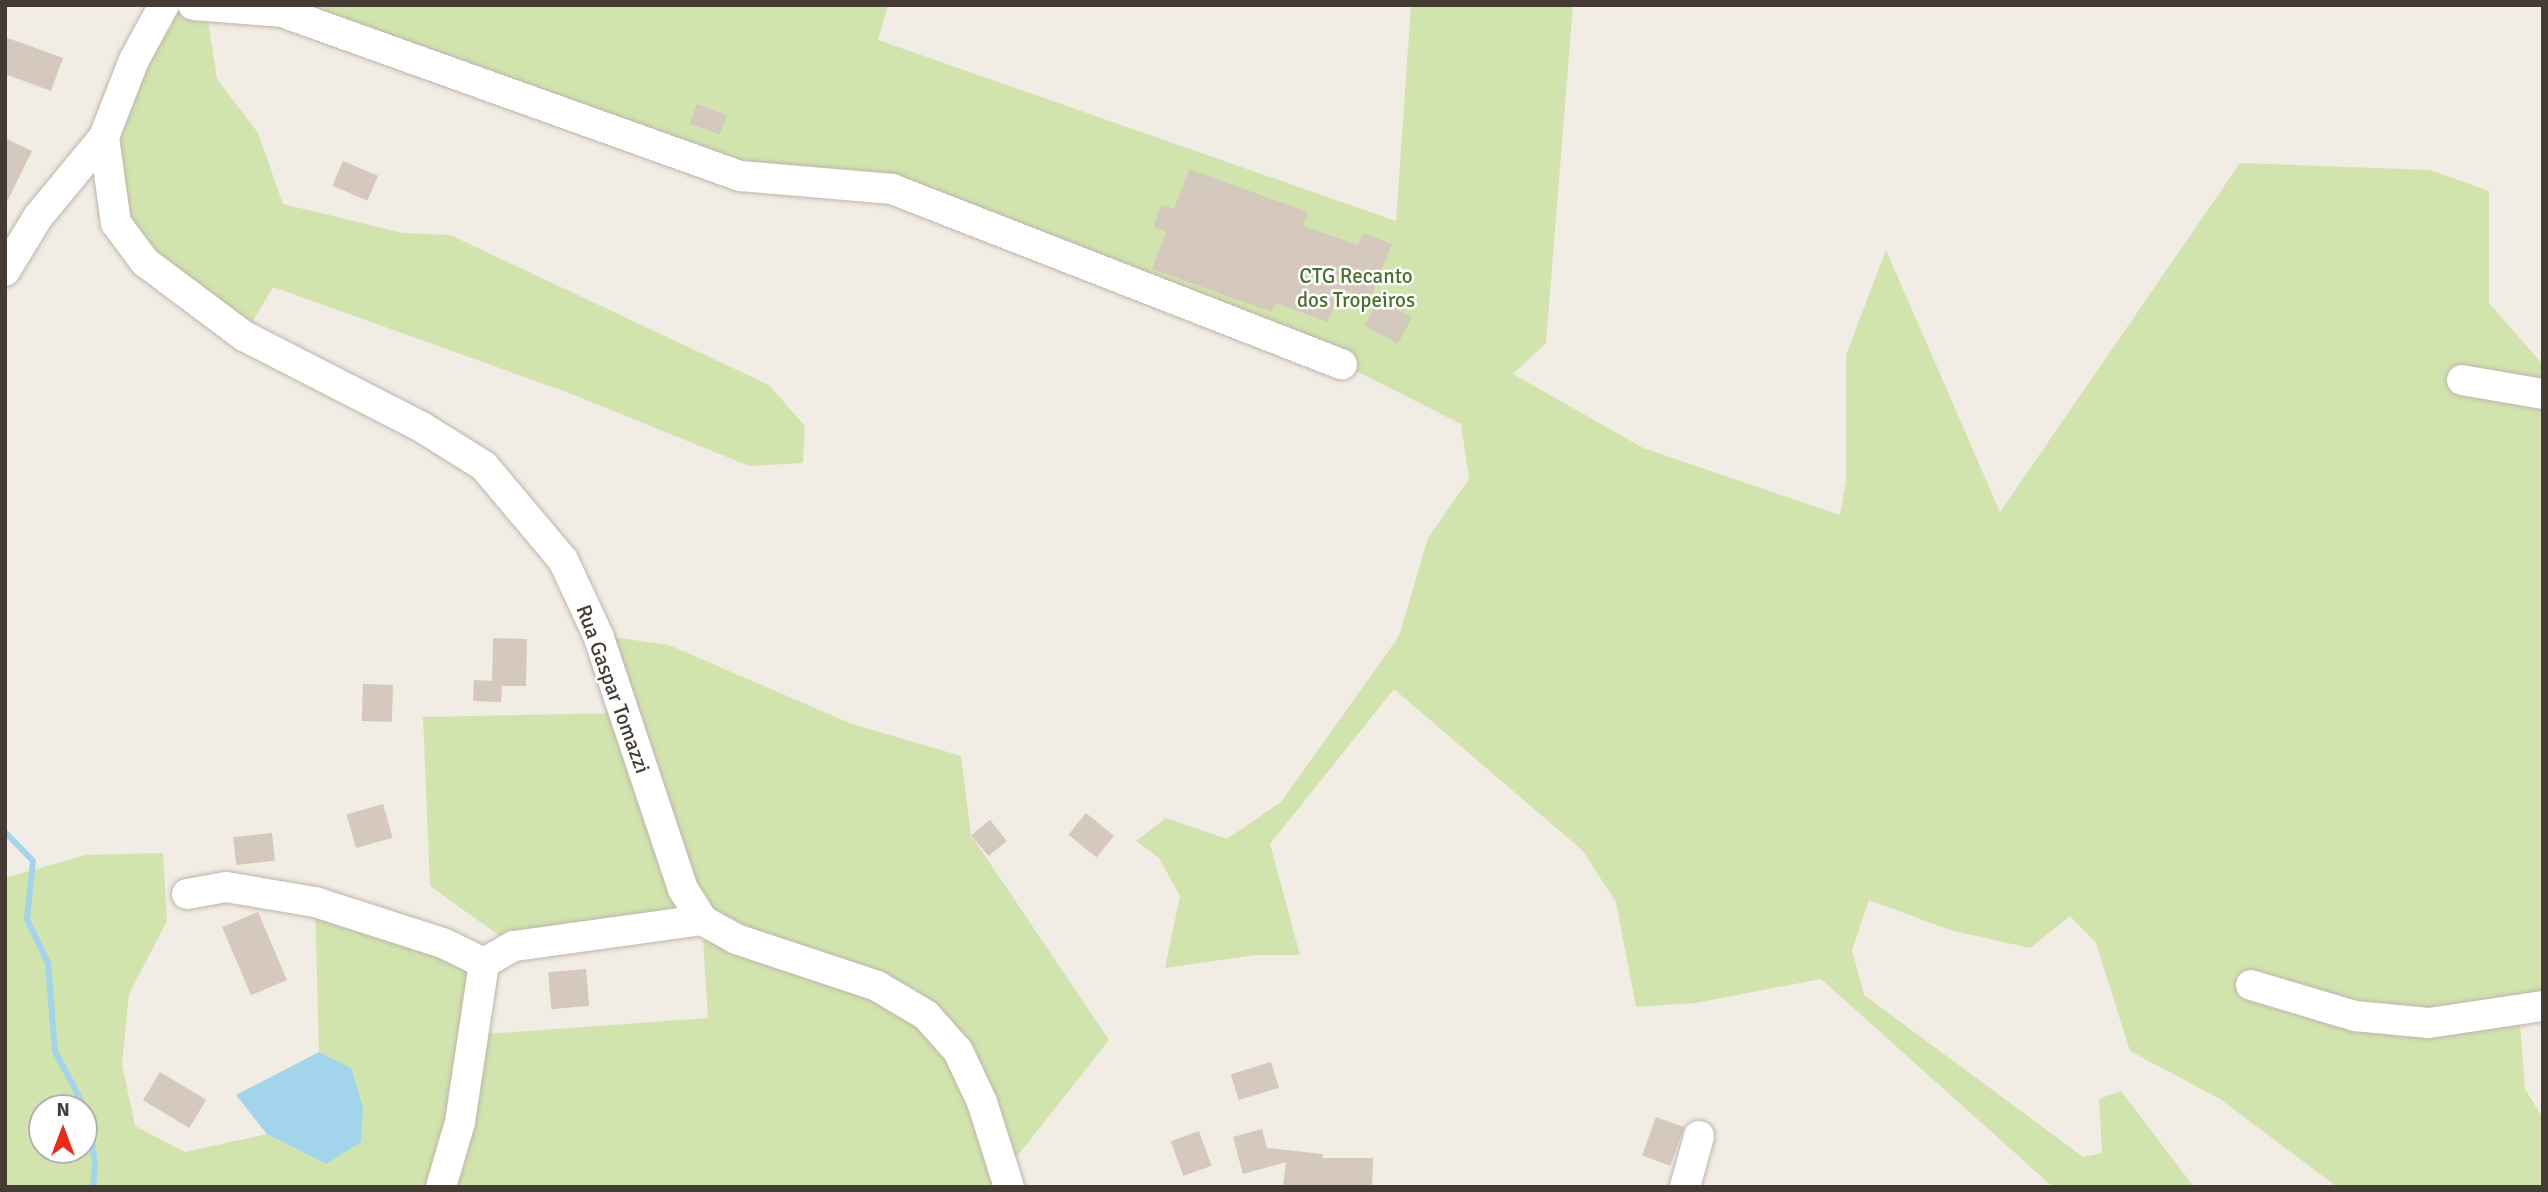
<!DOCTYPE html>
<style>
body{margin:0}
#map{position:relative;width:2548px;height:1192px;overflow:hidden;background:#f1ece4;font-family:Signika,sans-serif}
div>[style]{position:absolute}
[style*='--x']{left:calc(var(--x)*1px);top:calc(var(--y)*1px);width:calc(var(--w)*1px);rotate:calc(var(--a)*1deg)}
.green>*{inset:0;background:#d1e4ae}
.water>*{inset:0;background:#a2d5ec}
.stream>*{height:6px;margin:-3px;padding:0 3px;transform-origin:3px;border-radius:3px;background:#a2d5ec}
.building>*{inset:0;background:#d5c9bd;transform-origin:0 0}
.roads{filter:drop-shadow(0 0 2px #bfb5aa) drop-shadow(0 0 2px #bfb5aa)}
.minor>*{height:30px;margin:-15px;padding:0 15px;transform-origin:15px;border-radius:15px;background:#fff}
span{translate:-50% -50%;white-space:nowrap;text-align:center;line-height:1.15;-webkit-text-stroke:5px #fff;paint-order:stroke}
.park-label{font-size:21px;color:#4c712b}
.street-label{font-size:21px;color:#433b34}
.frame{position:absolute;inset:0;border:7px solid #433b34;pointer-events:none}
.north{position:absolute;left:28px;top:1094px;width:70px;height:70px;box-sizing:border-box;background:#fff;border:2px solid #b4b1ae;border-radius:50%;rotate:0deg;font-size:19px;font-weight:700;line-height:28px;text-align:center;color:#433b34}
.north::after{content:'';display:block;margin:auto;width:24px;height:32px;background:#ef281c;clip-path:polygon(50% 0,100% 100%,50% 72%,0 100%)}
</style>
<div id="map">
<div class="green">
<div style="clip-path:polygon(164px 5px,206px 8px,217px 79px,258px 133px,283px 204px,403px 233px,450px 235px,769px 385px,805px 426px,803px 463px,749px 466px,569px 393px,273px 287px,244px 336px,145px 262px,107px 180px,134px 60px)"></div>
<div style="clip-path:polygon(294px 5px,888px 5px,878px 40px,1396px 221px,1411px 5px,1573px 5px,1546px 343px,1513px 374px,1643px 448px,1840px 515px,1846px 481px,1846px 355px,1886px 250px,2000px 512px,2240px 163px,2430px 170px,2489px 191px,2489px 303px,2543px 365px,2543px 1006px,2519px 1010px,2525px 1089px,2543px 1118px,2543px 1187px,2336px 1186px,2220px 1099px,2130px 1051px,2096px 943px,2070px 916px,2030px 948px,1950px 930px,1869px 900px,1852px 950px,1864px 995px,2083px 1157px,2102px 1153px,2099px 1099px,2121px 1091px,2194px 1187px,2053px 1187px,1821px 979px,1695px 1003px,1636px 1007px,1616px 902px,1582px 850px,1394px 689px,1270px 844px,1300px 955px,1256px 955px,1165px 968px,1180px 896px,1159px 858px,1136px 841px,1166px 818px,1227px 839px,1281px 802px,1399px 636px,1428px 538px,1469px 479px,1461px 424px,1342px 364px,892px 189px,741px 176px)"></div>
<div style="clip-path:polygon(evenodd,598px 635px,669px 645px,852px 724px,961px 756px,971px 835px,1109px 1040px,1004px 1173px,1009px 1187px,5px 1187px,5px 878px,86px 855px,163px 853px,167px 921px,129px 994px,122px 1064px,135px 1126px,185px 1152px,267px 1134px,326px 1164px,351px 1069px,319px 1052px,315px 902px,484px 963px,472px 1035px,708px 1018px,702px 921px,514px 946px,430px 886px,423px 717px,624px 713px,598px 635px,42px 1108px,84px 1108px,84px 1150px,42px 1150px,42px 1108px)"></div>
</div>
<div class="water">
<div style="clip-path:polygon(319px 1052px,351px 1068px,363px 1107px,361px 1142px,326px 1164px,267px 1134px,236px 1095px)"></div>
</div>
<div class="stream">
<div style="--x:5;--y:832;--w:40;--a:46"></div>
<div style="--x:33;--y:861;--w:58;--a:95.9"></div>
<div style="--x:27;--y:919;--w:49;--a:64.5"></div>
<div style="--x:48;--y:963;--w:88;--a:85.5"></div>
<div style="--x:55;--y:1051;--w:71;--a:62.4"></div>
<div style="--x:88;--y:1114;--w:50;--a:82"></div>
<div style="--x:95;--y:1164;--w:23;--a:95"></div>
</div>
<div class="building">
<div style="clip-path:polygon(5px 37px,63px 58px,51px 91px,5px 74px)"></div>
<div style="left:697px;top:104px;width:32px;height:21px;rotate:20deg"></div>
<div style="clip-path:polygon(5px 138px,32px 151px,5px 206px)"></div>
<div style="left:343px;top:161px;width:38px;height:27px;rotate:23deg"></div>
<div style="clip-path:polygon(1189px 169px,1308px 212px,1303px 226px,1358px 245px,1363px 233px,1392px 244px,1370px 300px,1341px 289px,1328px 322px,1275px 303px,1272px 312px,1152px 269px,1166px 232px,1153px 227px,1161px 205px,1174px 209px)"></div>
<div style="left:1379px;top:299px;width:38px;height:30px;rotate:29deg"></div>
<div style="clip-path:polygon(493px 638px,527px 639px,526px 686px,502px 686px,501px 702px,473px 701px,474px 680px,492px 681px)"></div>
<div style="left:363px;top:684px;width:30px;height:37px;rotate:2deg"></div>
<div style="left:383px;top:804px;width:35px;height:38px;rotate:74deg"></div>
<div style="left:1086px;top:813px;width:36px;height:28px;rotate:39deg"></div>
<div style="left:990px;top:820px;width:27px;height:24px;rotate:51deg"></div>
<div style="left:272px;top:833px;width:28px;height:39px;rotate:84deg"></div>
<div style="left:258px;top:912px;width:74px;height:39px;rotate:67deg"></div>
<div style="left:586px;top:969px;width:37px;height:38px;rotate:85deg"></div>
<div style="left:1271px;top:1062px;width:27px;height:42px;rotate:73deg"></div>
<div style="left:160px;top:1072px;width:54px;height:33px;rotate:31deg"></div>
<div style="left:1656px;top:1117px;width:30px;height:41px;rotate:20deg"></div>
<div style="clip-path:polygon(1262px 1129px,1267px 1148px,1323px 1154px,1322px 1158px,1373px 1158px,1372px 1187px,1283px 1186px,1286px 1162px,1243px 1174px,1233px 1137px)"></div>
<div style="left:1199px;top:1131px;width:37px;height:30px;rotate:70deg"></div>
</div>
<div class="roads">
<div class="minor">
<div style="--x:164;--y:5;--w:63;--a:118.6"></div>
<div style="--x:134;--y:60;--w:83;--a:111.3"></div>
<div style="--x:104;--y:137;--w:87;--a:82.1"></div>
<div style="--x:116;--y:223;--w:49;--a:53.4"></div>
<div style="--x:145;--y:262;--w:124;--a:36.8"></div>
<div style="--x:244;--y:336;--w:198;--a:27.1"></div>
<div style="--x:420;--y:426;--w:75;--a:32"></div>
<div style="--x:484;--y:466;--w:123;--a:50"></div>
<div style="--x:563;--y:560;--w:83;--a:65"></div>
<div style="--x:598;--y:635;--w:268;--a:71.5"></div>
<div style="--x:683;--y:889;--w:36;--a:58"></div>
<div style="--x:702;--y:920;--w:39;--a:29"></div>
<div style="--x:736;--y:939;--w:149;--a:18.4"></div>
<div style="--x:877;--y:986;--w:57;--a:30.6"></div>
<div style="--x:926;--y:1015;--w:48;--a:48.4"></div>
<div style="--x:958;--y:1051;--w:56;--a:64.8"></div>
<div style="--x:982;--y:1102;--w:89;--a:72.4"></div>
<div style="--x:193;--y:5;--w:89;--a:4.5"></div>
<div style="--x:282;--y:12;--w:487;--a:19.7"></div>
<div style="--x:741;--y:176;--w:152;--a:4.9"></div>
<div style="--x:892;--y:189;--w:483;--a:21.3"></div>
<div style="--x:5;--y:271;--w:63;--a:-58.6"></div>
<div style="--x:38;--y:217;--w:104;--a:-50.5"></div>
<div style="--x:2462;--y:380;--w:82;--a:9.8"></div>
<div style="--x:187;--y:894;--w:40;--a:-10"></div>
<div style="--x:226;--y:887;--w:90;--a:9.6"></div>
<div style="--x:315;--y:902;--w:134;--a:17.8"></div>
<div style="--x:443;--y:943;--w:46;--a:26"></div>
<div style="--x:2251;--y:985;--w:109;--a:16.6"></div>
<div style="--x:2355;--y:1016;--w:74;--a:5.4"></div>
<div style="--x:2429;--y:1023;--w:115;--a:-8.5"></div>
<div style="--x:441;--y:1187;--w:68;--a:-73.7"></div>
<div style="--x:460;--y:1122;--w:161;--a:-81.4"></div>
<div style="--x:484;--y:963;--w:34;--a:-30"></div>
<div style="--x:514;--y:946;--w:190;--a:-7.9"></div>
<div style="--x:1685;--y:1187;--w:53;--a:-74.6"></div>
</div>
</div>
<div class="park-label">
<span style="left:1356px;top:288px">CTG Recanto<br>dos Tropeiros</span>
</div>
<div class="street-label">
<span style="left:613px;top:689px;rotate:70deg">Rua Gaspar Tomazzi</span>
</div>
<div class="frame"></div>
<div class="north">N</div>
</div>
